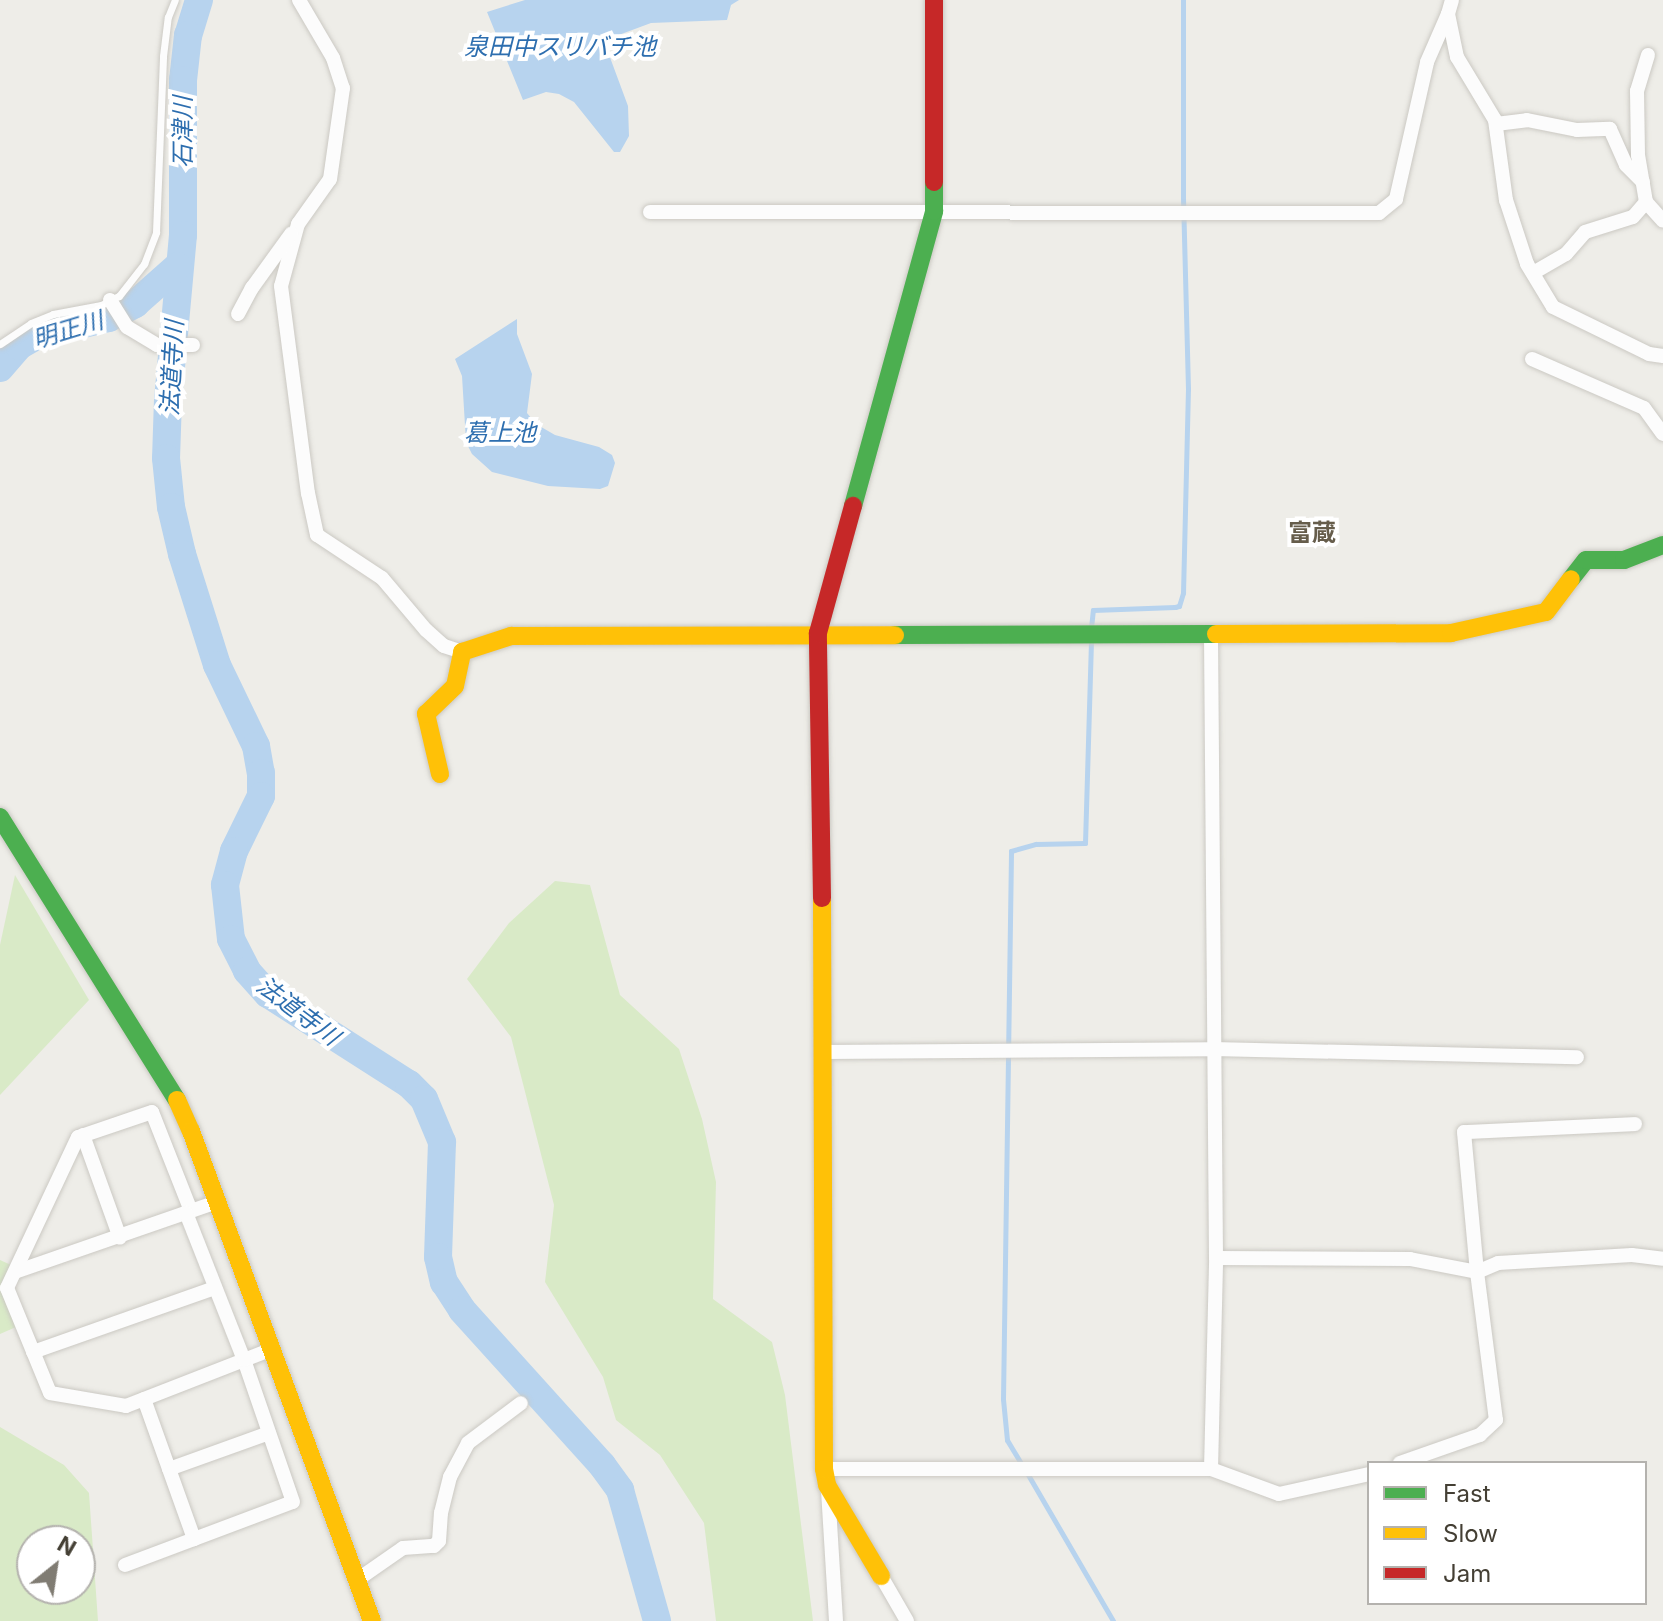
<!DOCTYPE html>
<meta charset="utf-8">
<style>
body{margin:0}
#map{position:relative;width:1663px;height:1621px;overflow:hidden;background:#eeede8;font-family:Inter,"Noto Sans JP",sans-serif}
div>[style]{position:absolute}
[style*='--x']{left:calc(var(--x)*1px);top:calc(var(--y)*1px);width:calc(var(--w)*1px);rotate:calc(var(--a)*1deg)}
.green>*{inset:0;background:#d9eac7}
.water>*{inset:0;background:#b7d3ee}
.stream>*{height:5px;margin:-2.5px;padding:0 2.5px;transform-origin:2.5px;border-radius:2.5px;background:#b7d3ee}
.river>*{height:28px;margin:-14px;padding:0 14px;transform-origin:14px;border-radius:14px;background:#b7d3ee}
.roads{filter:drop-shadow(0 0 2px #cbc9c3) drop-shadow(0 0 2px #cbc9c3)}
.lane>*{height:7px;margin:-3.5px;padding:0 3.5px;transform-origin:3.5px;border-radius:3.5px;background:#fcfcfc}
.street>*{height:14px;margin:-7px;padding:0 7px;transform-origin:7px;border-radius:7px;background:#fcfcfc}
.fast>*{height:18px;margin:-9px;padding:0 9px;transform-origin:9px;border-radius:9px;background:#4caf50}
.slow>*{height:18px;margin:-9px;padding:0 9px;transform-origin:9px;border-radius:9px;background:#ffc107}
.jam>*{height:18px;margin:-9px;padding:0 9px;transform-origin:9px;border-radius:9px;background:#c62828}
span{translate:-50% -50%;white-space:nowrap;text-align:center;line-height:1.15;-webkit-text-stroke:8px #fff;paint-order:stroke}
.water-label{font-size:24px;color:#2d6eaf;font-style:italic}
.neighbourhood-label{font-size:24px;color:#665d4b;font-weight:700}
.legend{position:absolute;left:1367px;top:1461px;width:280px;height:144px;box-sizing:border-box;background:#fff;border:2px solid #b4b2ae;margin:0;padding:10px 14px;list-style:none;font-size:24px;color:#443f34}
.legend li{display:flex;align-items:center;gap:16px;height:40px}
.legend b{width:40px;border:2px solid #b4b2ae}
.north{position:absolute;left:16px;top:1525px;width:80px;height:80px;box-sizing:border-box;background:#fff;border:2px solid #b4b2ae;border-radius:50%;rotate:30deg;font-size:22px;font-weight:700;line-height:32px;text-align:center;color:#443f34}
.north::after{content:'';display:block;margin:auto;width:28px;height:36px;background:#807c73;clip-path:polygon(50% 0,100% 100%,50% 72%,0 100%)}
</style>
<div id="map">
<div class="green">
<div style="clip-path:polygon(15px 875px,89px 1000px,0 1095px,0 945px)"></div>
<div style="clip-path:polygon(555px 881px,590px 885px,620px 995px,679px 1049px,702px 1119px,716px 1182px,713px 1299px,772px 1342px,785px 1395px,813px 1621px,716px 1621px,704px 1523px,660px 1455px,616px 1420px,603px 1377px,545px 1282px,554px 1205px,511px 1037px,467px 979px,509px 923px)"></div>
<div style="clip-path:polygon(0 1260px,11px 1265px,16px 1327px,0 1334px)"></div>
<div style="clip-path:polygon(evenodd,0 1427px,64px 1465px,89px 1493px,98px 1621px,0 1621px,0 1427px,80px 1541px,80px 1589px,32px 1589px,32px 1541px,80px 1541px)"></div>
</div>
<div class="water">
<div style="clip-path:polygon(525px 0,739px 0,731px 5px,727px 20px,651px 23px,616px 36px,608px 52px,628px 106px,629px 136px,620px 152px,614px 152px,574px 102px,559px 94px,546px 92px,523px 100px,487px 12px)"></div>
<div style="clip-path:polygon(517px 319px,517px 334px,532px 374px,527px 413px,536px 424px,555px 435px,599px 447px,612px 455px,615px 463px,608px 486px,600px 489px,548px 486px,492px 472px,472px 454px,466px 442px,462px 376px,455px 359px)"></div>
</div>
<div class="stream">
<div style="--x:1091;--y:628;--w:18;--a:-84"></div>
<div style="--x:1093;--y:610;--w:82;--a:-2.1"></div>
<div style="--x:1175;--y:607;--w:4;--a:-14"></div>
<div style="--x:1179;--y:606;--w:14;--a:-73"></div>
<div style="--x:1183;--y:593;--w:204;--a:-88.6"></div>
<div style="--x:1188;--y:389;--w:192;--a:-91.5"></div>
<div style="--x:1183;--y:197;--w:197;--a:-90"></div>
<div style="--x:1022;--y:1465;--w:29;--a:-121"></div>
<div style="--x:1007;--y:1440;--w:41;--a:-95.6"></div>
<div style="--x:1003;--y:1399;--w:548;--a:-89.16"></div>
<div style="--x:1011;--y:851;--w:26;--a:-16"></div>
<div style="--x:1036;--y:844;--w:49;--a:-1.2"></div>
<div style="--x:1085;--y:843;--w:205;--a:-88.3"></div>
<div style="--x:1027;--y:1473;--w:171;--a:59.8"></div>
</div>
<div class="river">
<div style="--x:199;--y:0;--w:37;--a:107"></div>
<div style="--x:188;--y:35;--w:45;--a:96.3"></div>
<div style="--x:183;--y:80;--w:155;--a:90"></div>
<div style="--x:183;--y:235;--w:165;--a:95.2"></div>
<div style="--x:168;--y:399;--w:59;--a:91.9"></div>
<div style="--x:166;--y:458;--w:49;--a:84.2"></div>
<div style="--x:171;--y:507;--w:48;--a:76.8"></div>
<div style="--x:182;--y:554;--w:116;--a:72.5"></div>
<div style="--x:217;--y:665;--w:90;--a:64.3"></div>
<div style="--x:256;--y:746;--w:27;--a:80"></div>
<div style="--x:261;--y:773;--w:23;--a:90"></div>
<div style="--x:261;--y:796;--w:61;--a:116.1"></div>
<div style="--x:234;--y:851;--w:35;--a:105"></div>
<div style="--x:225;--y:885;--w:54;--a:83.7"></div>
<div style="--x:231;--y:939;--w:36;--a:63"></div>
<div style="--x:247;--y:971;--w:31;--a:48"></div>
<div style="--x:268;--y:994;--w:167;--a:32.6"></div>
<div style="--x:409;--y:1084;--w:21;--a:45"></div>
<div style="--x:424;--y:1099;--w:47;--a:67.3"></div>
<div style="--x:442;--y:1142;--w:115;--a:92"></div>
<div style="--x:438;--y:1257;--w:26;--a:77"></div>
<div style="--x:444;--y:1282;--w:33;--a:57"></div>
<div style="--x:462;--y:1310;--w:209;--a:47.9"></div>
<div style="--x:602;--y:1465;--w:31;--a:54"></div>
<div style="--x:620;--y:1490;--w:136;--a:74.2"></div>
<div style="--x:0;--y:368;--w:29;--a:-49"></div>
<div style="--x:19;--y:346;--w:22;--a:-30"></div>
<div style="--x:38;--y:335;--w:73;--a:-13.5"></div>
<div style="--x:109;--y:318;--w:30;--a:-28"></div>
<div style="--x:135;--y:304;--w:57;--a:-41.5"></div>
</div>
<div class="roads">
<div class="lane">
<div style="--x:0;--y:344;--w:37;--a:-34"></div>
<div style="--x:31;--y:323;--w:24;--a:-22"></div>
<div style="--x:53;--y:314;--w:49;--a:-10.6"></div>
<div style="--x:101;--y:305;--w:20;--a:-27"></div>
<div style="--x:119;--y:296;--w:41;--a:-52"></div>
<div style="--x:144;--y:264;--w:34;--a:-69"></div>
<div style="--x:156;--y:232;--w:176;--a:-87.7"></div>
<div style="--x:163;--y:56;--w:39;--a:-83"></div>
<div style="--x:168;--y:17;--w:18;--a:-68"></div>
</div>
<div class="street">
<div style="--x:299;--y:0;--w:67;--a:59.6"></div>
<div style="--x:333;--y:58;--w:32;--a:72"></div>
<div style="--x:343;--y:88;--w:92;--a:98.1"></div>
<div style="--x:330;--y:179;--w:55;--a:125.4"></div>
<div style="--x:298;--y:224;--w:64;--a:105.3"></div>
<div style="--x:281;--y:286;--w:209;--a:82.6"></div>
<div style="--x:308;--y:493;--w:43;--a:77.9"></div>
<div style="--x:317;--y:535;--w:78;--a:33.5"></div>
<div style="--x:382;--y:578;--w:68;--a:49.8"></div>
<div style="--x:426;--y:630;--w:24;--a:42"></div>
<div style="--x:444;--y:646;--w:19;--a:18"></div>
<div style="--x:1452;--y:0;--w:15;--a:106"></div>
<div style="--x:1448;--y:14;--w:44;--a:78.2"></div>
<div style="--x:1457;--y:57;--w:74;--a:58.9"></div>
<div style="--x:1495;--y:120;--w:81;--a:82.2"></div>
<div style="--x:1506;--y:200;--w:67;--a:71.8"></div>
<div style="--x:1527;--y:264;--w:50;--a:58.8"></div>
<div style="--x:1553;--y:307;--w:107;--a:26.1"></div>
<div style="--x:1649;--y:354;--w:14;--a:8"></div>
<div style="--x:1648;--y:55;--w:38;--a:107"></div>
<div style="--x:1637;--y:91;--w:64;--a:89.1"></div>
<div style="--x:1638;--y:155;--w:48;--a:80.3"></div>
<div style="--x:1646;--y:202;--w:25;--a:48"></div>
<div style="--x:1496;--y:124;--w:31;--a:-7"></div>
<div style="--x:1527;--y:120;--w:51;--a:11.3"></div>
<div style="--x:1577;--y:130;--w:33;--a:-2"></div>
<div style="--x:1610;--y:129;--w:39;--a:66"></div>
<div style="--x:1626;--y:165;--w:24;--a:45"></div>
<div style="--x:650;--y:212;--w:729;--a:0.08"></div>
<div style="--x:1379;--y:213;--w:22;--a:-39"></div>
<div style="--x:1396;--y:199;--w:140;--a:-77.2"></div>
<div style="--x:1427;--y:62;--w:52;--a:-66.4"></div>
<div style="--x:1533;--y:273;--w:38;--a:-30"></div>
<div style="--x:1566;--y:254;--w:29;--a:-49"></div>
<div style="--x:1585;--y:232;--w:50;--a:-17.4"></div>
<div style="--x:1633;--y:217;--w:20;--a:-49"></div>
<div style="--x:110;--y:300;--w:32;--a:58"></div>
<div style="--x:127;--y:327;--w:35;--a:31"></div>
<div style="--x:157;--y:345;--w:36;--a:0"></div>
<div style="--x:238;--y:314;--w:30;--a:-62"></div>
<div style="--x:252;--y:288;--w:67;--a:-54.2"></div>
<div style="--x:1532;--y:359;--w:122;--a:23.6"></div>
<div style="--x:1644;--y:408;--w:32;--a:54"></div>
<div style="--x:825;--y:1052;--w:388;--a:-0.4"></div>
<div style="--x:1213;--y:1049;--w:364;--a:1.3"></div>
<div style="--x:1635;--y:1124;--w:171;--a:177.3"></div>
<div style="--x:1464;--y:1132;--w:141;--a:84.7"></div>
<div style="--x:1477;--y:1272;--w:23;--a:-23"></div>
<div style="--x:1498;--y:1263;--w:134;--a:-3.4"></div>
<div style="--x:1632;--y:1255;--w:31;--a:7"></div>
<div style="--x:83;--y:1135;--w:109;--a:70.2"></div>
<div style="--x:191;--y:1211;--w:106;--a:-111.5"></div>
<div style="--x:152;--y:1112;--w:78;--a:161.3"></div>
<div style="--x:78;--y:1137;--w:167;--a:115.2"></div>
<div style="--x:7;--y:1288;--w:113;--a:67.7"></div>
<div style="--x:50;--y:1393;--w:77;--a:9.7"></div>
<div style="--x:126;--y:1406;--w:157;--a:-21.3"></div>
<div style="--x:1216;--y:1258;--w:194;--a:0.3"></div>
<div style="--x:1410;--y:1259;--w:68;--a:11"></div>
<div style="--x:1477;--y:1272;--w:149;--a:82.7"></div>
<div style="--x:1496;--y:1420;--w:22;--a:137"></div>
<div style="--x:1480;--y:1435;--w:85;--a:160.7"></div>
<div style="--x:15;--y:1272;--w:214;--a:-19.1"></div>
<div style="--x:33;--y:1352;--w:193;--a:-19.4"></div>
<div style="--x:144;--y:1399;--w:149;--a:70.3"></div>
<div style="--x:169;--y:1469;--w:106;--a:-19.8"></div>
<div style="--x:824;--y:1469;--w:387;--a:0"></div>
<div style="--x:1211;--y:1469;--w:72;--a:20.2"></div>
<div style="--x:1279;--y:1494;--w:92;--a:-12.5"></div>
<div style="--x:1211;--y:1469;--w:211;--a:-88.6"></div>
<div style="--x:1216;--y:1258;--w:626;--a:-90.46"></div>
<div style="--x:828;--y:1490;--w:131;--a:86.5"></div>
<div style="--x:125;--y:1565;--w:179;--a:-20.6"></div>
<div style="--x:293;--y:1502;--w:150;--a:-109"></div>
<div style="--x:244;--y:1360;--w:158;--a:-111.5"></div>
<div style="--x:881;--y:1576;--w:52;--a:60"></div>
<div style="--x:357;--y:1580;--w:56;--a:-34.8"></div>
<div style="--x:403;--y:1548;--w:31;--a:-4"></div>
<div style="--x:434;--y:1546;--w:7;--a:-45"></div>
<div style="--x:439;--y:1541;--w:28;--a:-86"></div>
<div style="--x:441;--y:1513;--w:37;--a:-76"></div>
<div style="--x:450;--y:1477;--w:38;--a:-62"></div>
<div style="--x:468;--y:1443;--w:66;--a:-37"></div>
</div>
<div class="fast">
<div style="--x:853;--y:506;--w:306;--a:-74.6"></div>
<div style="--x:934;--y:211;--w:29;--a:-90"></div>
<div style="--x:1571;--y:579;--w:24;--a:-52"></div>
<div style="--x:1586;--y:560;--w:38;--a:0"></div>
<div style="--x:1624;--y:560;--w:42;--a:-21"></div>
<div style="--x:895;--y:635;--w:321;--a:-0.2"></div>
<div style="--x:0;--y:817;--w:334;--a:58"></div>
</div>
<div class="slow">
<div style="--x:1216;--y:634;--w:235;--a:-0.2"></div>
<div style="--x:1451;--y:633;--w:97;--a:-12.5"></div>
<div style="--x:1546;--y:612;--w:41;--a:-52.9"></div>
<div style="--x:440;--y:774;--w:62;--a:-103.1"></div>
<div style="--x:426;--y:714;--w:40;--a:-44"></div>
<div style="--x:455;--y:686;--w:35;--a:-78"></div>
<div style="--x:462;--y:652;--w:52;--a:-18.1"></div>
<div style="--x:511;--y:636;--w:384;--a:-0.1"></div>
<div style="--x:822;--y:898;--w:571;--a:89.8"></div>
<div style="--x:824;--y:1469;--w:16;--a:79"></div>
<div style="--x:827;--y:1485;--w:106;--a:59.3"></div>
<div style="--x:177;--y:1100;--w:34;--a:66"></div>
<div style="--x:191;--y:1131;--w:522;--a:69.73"></div>
</div>
<div class="jam">
<div style="--x:934;--y:0;--w:182;--a:90"></div>
<div style="--x:822;--y:898;--w:265;--a:-90.9"></div>
<div style="--x:818;--y:633;--w:132;--a:-74.6"></div>
</div>
</div>
<div class="water-label">
<span style="left:560px;top:47px">泉田中スリバチ池</span>
<span style="left:183px;top:132px;rotate:-90deg">石津川</span>
<span style="left:68px;top:330px;rotate:-17deg">明正川</span>
<span style="left:172px;top:368px;rotate:-87deg">法道寺川</span>
<span style="left:500px;top:433px">葛上池</span>
<span style="left:298px;top:1011px;rotate:37deg">法道寺川</span>
</div>
<div class="neighbourhood-label">
<span style="left:1312px;top:533px">富蔵</span>
</div>
<ul class="legend">
<li><b style="height:10px;background:#4caf50"></b>Fast</li>
<li><b style="height:10px;background:#ffc107"></b>Slow</li>
<li><b style="height:10px;background:#c62828"></b>Jam</li>
</ul>
<div class="north">N</div>
</div>
